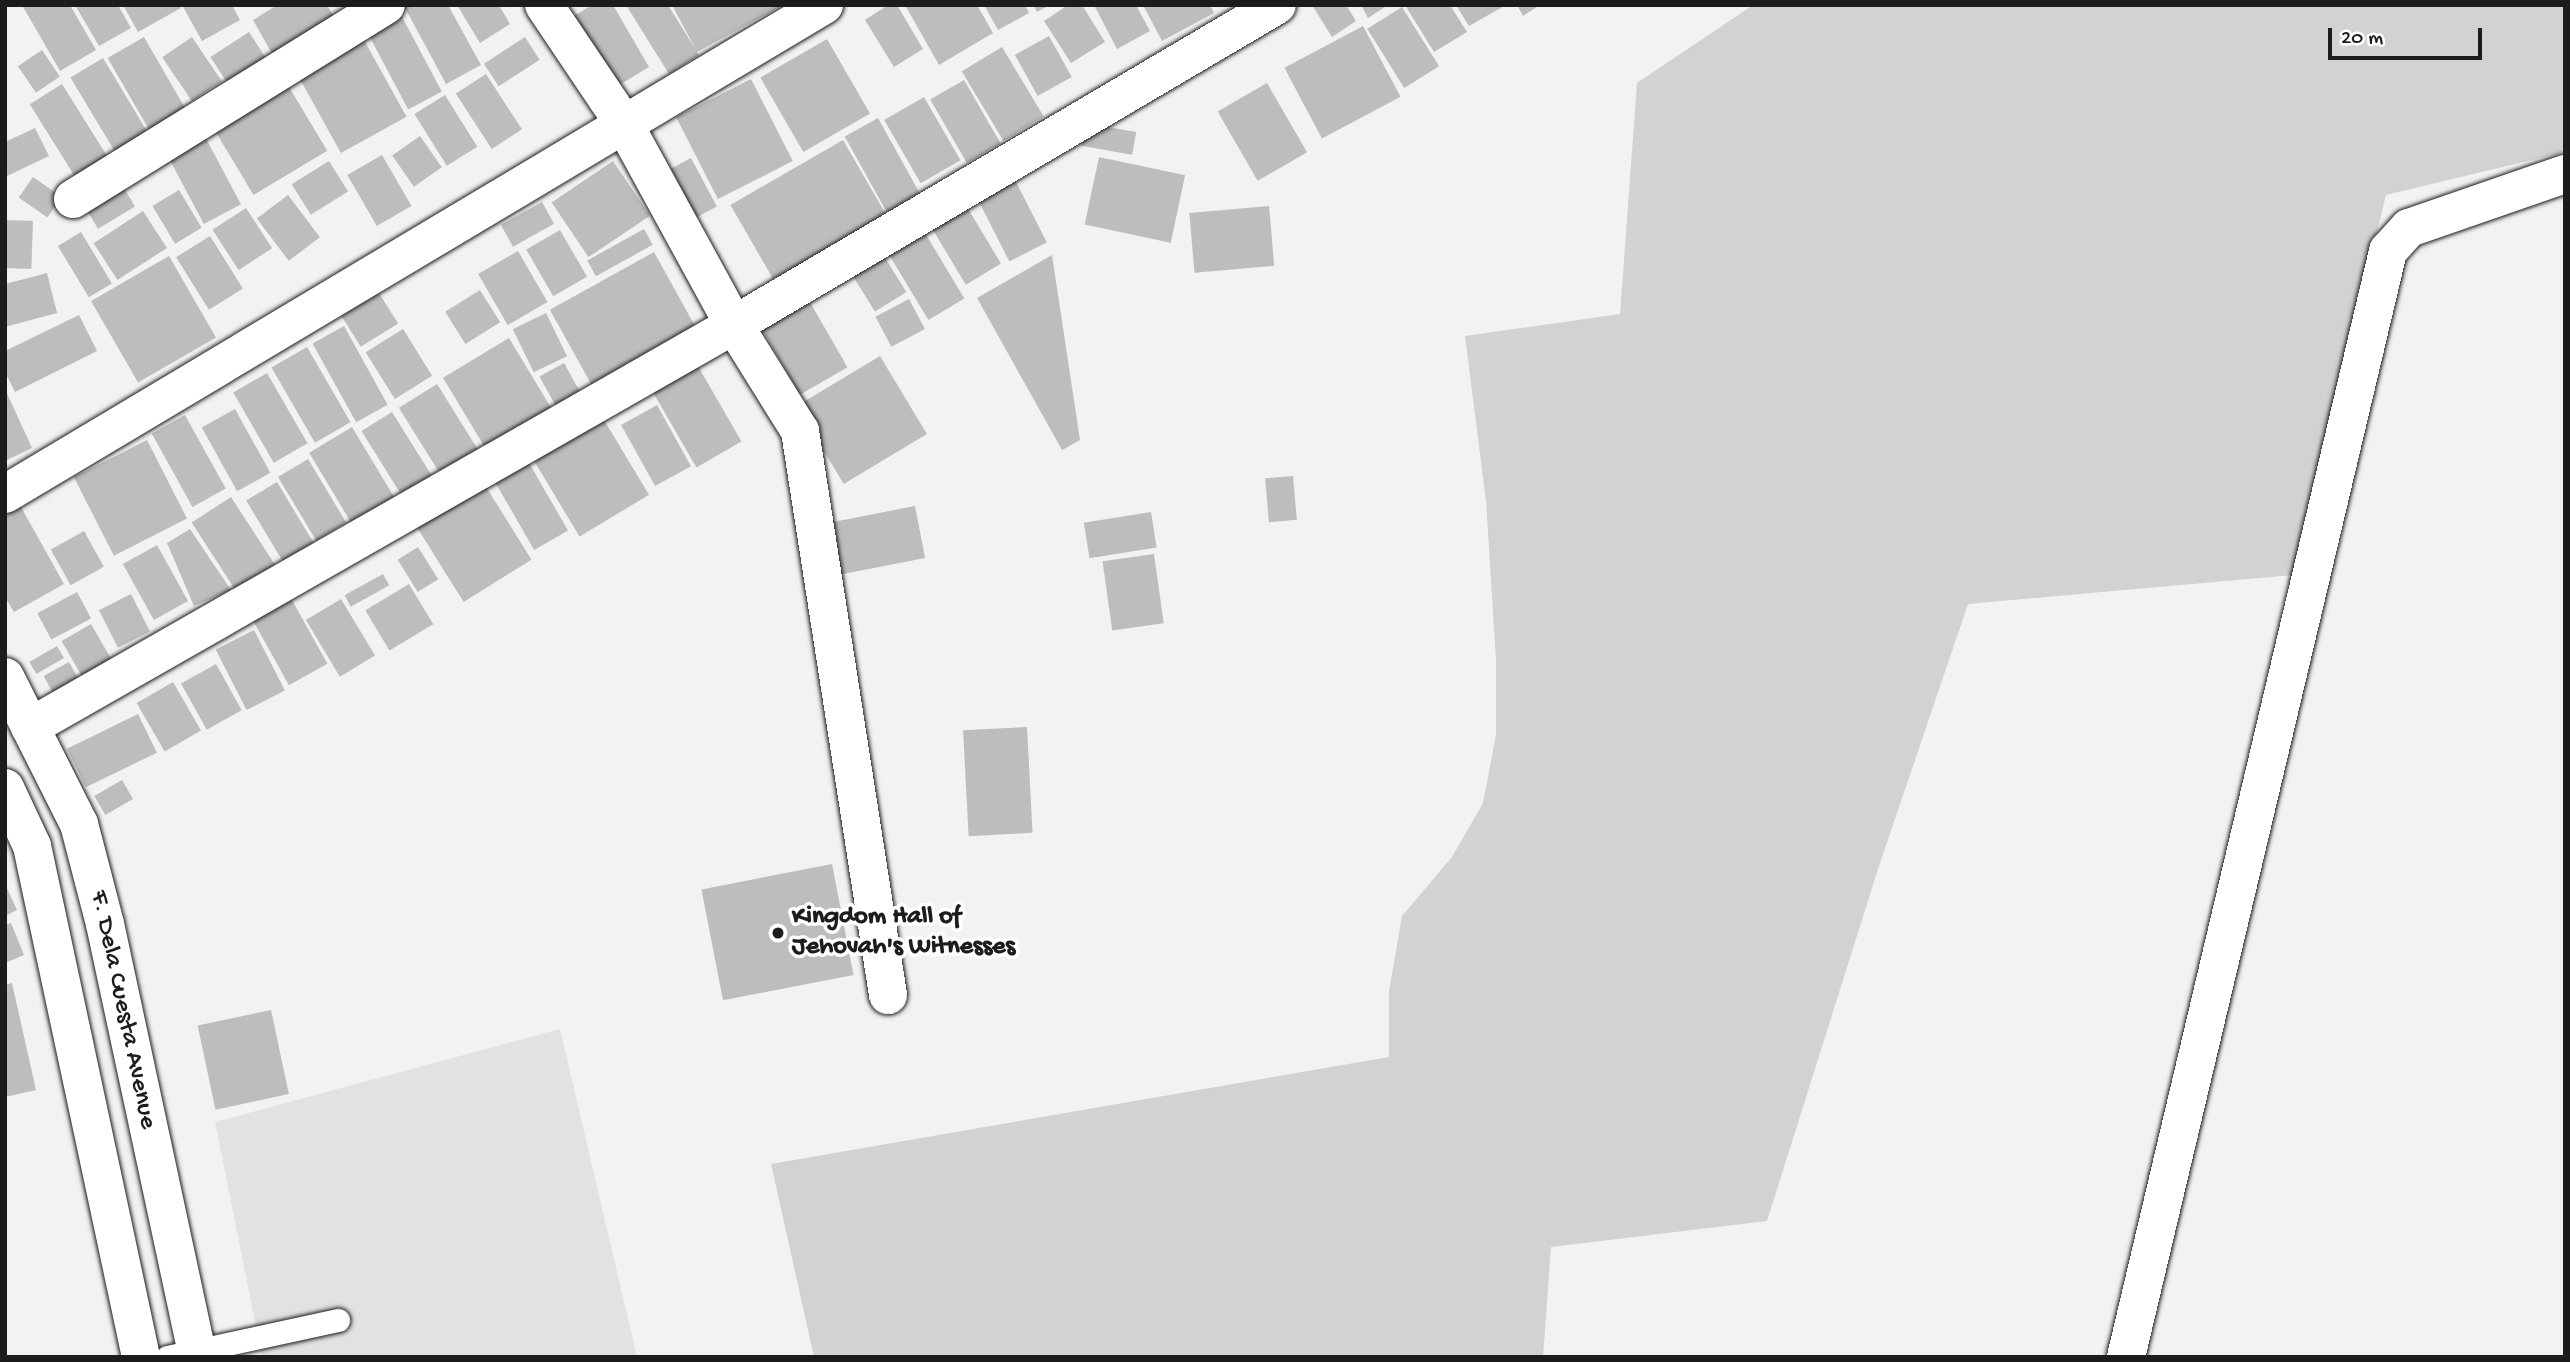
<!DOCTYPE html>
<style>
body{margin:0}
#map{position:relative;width:2570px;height:1362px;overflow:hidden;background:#f2f2f2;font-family:"Gochi Hand",sans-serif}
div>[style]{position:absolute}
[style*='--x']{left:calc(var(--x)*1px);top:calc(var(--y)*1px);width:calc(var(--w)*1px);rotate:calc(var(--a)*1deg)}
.built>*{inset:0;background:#e2e2e2}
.green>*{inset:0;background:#d2d2d2}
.building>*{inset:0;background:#bdbdbd;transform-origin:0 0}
.roads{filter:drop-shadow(0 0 2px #1c1c1c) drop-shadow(0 0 2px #1c1c1c)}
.lane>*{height:23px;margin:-11.5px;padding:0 11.5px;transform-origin:11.5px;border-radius:11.5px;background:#fff}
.street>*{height:38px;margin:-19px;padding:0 19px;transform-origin:19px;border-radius:19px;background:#fff}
.secondary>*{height:38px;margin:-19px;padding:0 19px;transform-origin:19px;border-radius:19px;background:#fff}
.dots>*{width:19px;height:19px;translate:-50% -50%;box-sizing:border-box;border:4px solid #fff;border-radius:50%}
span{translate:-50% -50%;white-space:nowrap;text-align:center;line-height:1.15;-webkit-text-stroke:7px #fff;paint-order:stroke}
.poi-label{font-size:26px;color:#1c1c1c;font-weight:700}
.left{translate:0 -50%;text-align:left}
.street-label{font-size:26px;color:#1c1c1c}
.frame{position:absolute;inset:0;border:7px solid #1c1c1c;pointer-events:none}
.scale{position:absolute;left:2328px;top:28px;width:154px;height:32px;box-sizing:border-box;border:4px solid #1c1c1c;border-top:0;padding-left:9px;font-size:21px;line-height:24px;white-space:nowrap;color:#1c1c1c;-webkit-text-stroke:5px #fff;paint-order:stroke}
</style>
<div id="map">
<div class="built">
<div style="clip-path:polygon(560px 1029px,637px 1357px,262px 1357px,215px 1122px)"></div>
</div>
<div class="green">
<div style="clip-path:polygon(1753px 5px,2565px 5px,2565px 152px,2386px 195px,2293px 575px,1968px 604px,1879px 866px,1767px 1221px,1551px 1247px,1543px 1357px,814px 1357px,771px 1164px,1389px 1057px,1389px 991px,1402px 916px,1452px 857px,1483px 803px,1496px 735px,1496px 660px,1486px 501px,1465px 336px,1620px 314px,1637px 83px)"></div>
</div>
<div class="building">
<div style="clip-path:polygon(22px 5px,70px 5px,96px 50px,60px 71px)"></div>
<div style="clip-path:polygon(75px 5px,118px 5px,131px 28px,99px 46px)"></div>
<div style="clip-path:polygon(123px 5px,179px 5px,181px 8px,138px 32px)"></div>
<div style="clip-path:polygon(182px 5px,232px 5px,240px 20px,202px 41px)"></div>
<div style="clip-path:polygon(277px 5px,327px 5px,341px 29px,279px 66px,253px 20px)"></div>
<div style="clip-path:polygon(448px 5px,481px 65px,446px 84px,404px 6px)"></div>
<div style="clip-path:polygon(457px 5px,499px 5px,510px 24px,480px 43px)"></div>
<div style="clip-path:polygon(592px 5px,613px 5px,649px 67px,606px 93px,564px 22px)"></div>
<div style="clip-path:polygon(626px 5px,668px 5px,696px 50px,672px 5px,783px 5px,697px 52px,699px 55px,669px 74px)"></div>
<div style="clip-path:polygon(888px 5px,897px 5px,923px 49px,894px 67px,865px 20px)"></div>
<div style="clip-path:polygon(905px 5px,977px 5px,993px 33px,939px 65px)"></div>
<div style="clip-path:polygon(984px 5px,1025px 5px,1029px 13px,998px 30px)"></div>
<div style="clip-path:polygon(1034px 5px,1050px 5px,1037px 12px)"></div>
<div style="clip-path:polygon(1068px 5px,1082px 5px,1105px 42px,1071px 63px,1044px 21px)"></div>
<div style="clip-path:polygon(1094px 5px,1136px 5px,1150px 31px,1117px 49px)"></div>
<div style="clip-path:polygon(1143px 5px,1210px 5px,1214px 13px,1162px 41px)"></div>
<div style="clip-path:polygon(1312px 5px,1346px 5px,1356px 21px,1332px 37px)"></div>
<div style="clip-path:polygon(1361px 5px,1388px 5px,1368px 18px)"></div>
<div style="clip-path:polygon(1405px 5px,1450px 5px,1467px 32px,1434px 52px)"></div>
<div style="clip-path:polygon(1456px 5px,1506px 5px,1469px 26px)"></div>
<div style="clip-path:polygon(1517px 5px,1540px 5px,1523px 16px)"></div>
<div style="left:1402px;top:7px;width:70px;height:41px;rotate:58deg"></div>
<div style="left:400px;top:13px;width:89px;height:38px;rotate:62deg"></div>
<div style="left:1363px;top:26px;width:80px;height:89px;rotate:62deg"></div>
<div style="left:359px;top:31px;width:98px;height:75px;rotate:61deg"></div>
<div style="left:249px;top:32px;width:42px;height:46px;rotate:57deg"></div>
<div style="left:1049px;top:36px;width:47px;height:39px;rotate:61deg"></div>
<div style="left:144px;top:37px;width:87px;height:42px;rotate:60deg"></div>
<div style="left:192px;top:37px;width:53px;height:36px;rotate:56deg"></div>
<div style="left:525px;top:37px;width:27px;height:49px;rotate:57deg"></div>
<div style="left:827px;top:39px;width:86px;height:77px;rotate:60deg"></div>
<div style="left:1002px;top:47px;width:81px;height:47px;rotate:59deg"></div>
<div style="left:42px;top:50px;width:32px;height:29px;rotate:56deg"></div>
<div style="left:103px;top:58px;width:95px;height:38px;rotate:59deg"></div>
<div style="left:486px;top:74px;width:66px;height:36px;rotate:57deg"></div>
<div style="left:283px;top:77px;width:86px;height:86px;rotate:59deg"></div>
<div style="left:751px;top:79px;width:92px;height:84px;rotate:63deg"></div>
<div style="left:964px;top:80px;width:73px;height:39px;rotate:60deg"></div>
<div style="left:1267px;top:83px;width:80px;height:57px;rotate:60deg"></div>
<div style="left:62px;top:84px;width:90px;height:38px;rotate:58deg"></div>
<div style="left:445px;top:95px;width:61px;height:36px;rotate:58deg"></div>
<div style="left:924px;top:97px;width:73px;height:46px;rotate:60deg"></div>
<div style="left:878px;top:118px;width:90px;height:38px;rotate:61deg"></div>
<div style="left:1085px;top:123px;width:52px;height:23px;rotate:10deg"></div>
<div style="clip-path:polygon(35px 128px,49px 156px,5px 177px,5px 142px)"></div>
<div style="left:202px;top:131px;width:83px;height:42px;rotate:62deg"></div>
<div style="left:420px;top:136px;width:38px;height:34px;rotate:55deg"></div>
<div style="left:843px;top:140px;width:96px;height:130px;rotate:60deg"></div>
<div style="left:382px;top:155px;width:59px;height:40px;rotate:60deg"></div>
<div style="left:1099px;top:157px;width:88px;height:69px;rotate:12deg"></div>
<div style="left:691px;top:158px;width:55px;height:32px;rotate:62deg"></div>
<div style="left:329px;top:161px;width:36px;height:44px;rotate:58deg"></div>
<div style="left:613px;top:161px;width:66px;height:74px;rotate:56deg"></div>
<div style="left:33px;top:177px;width:35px;height:25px;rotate:35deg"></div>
<div style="left:119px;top:180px;width:31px;height:43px;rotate:59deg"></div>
<div style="left:1015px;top:180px;width:70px;height:42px;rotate:63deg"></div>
<div style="left:179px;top:190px;width:44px;height:31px;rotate:59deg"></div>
<div style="left:288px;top:195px;width:53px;height:39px;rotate:53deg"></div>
<div style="left:542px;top:202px;width:25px;height:47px;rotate:61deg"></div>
<div style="left:1269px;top:206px;width:60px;height:80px;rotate:85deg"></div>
<div style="left:967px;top:207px;width:66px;height:41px;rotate:59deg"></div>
<div style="left:246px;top:208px;width:48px;height:40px;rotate:57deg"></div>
<div style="left:143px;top:211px;width:44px;height:59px;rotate:57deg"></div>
<div style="left:5px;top:220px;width:28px;height:48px;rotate:2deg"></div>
<div style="left:919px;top:223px;width:88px;height:42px;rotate:59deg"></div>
<div style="left:644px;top:229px;width:18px;height:65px;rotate:61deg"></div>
<div style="left:560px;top:230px;width:54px;height:39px;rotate:60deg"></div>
<div style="left:81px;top:232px;width:60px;height:27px;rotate:59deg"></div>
<div style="left:210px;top:236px;width:62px;height:40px;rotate:58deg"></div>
<div style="left:518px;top:251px;width:59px;height:46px;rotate:60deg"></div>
<div style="left:654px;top:252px;width:90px;height:119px;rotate:61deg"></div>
<div style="left:882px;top:253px;width:46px;height:37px;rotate:58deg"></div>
<div style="clip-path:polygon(1052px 255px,1080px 440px,1062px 450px,977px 298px)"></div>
<div style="left:169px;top:256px;width:94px;height:90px;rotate:60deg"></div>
<div style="clip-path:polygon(47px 273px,57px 313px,5px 327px,5px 284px)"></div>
<div style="left:480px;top:290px;width:38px;height:41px;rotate:58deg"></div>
<div style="left:379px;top:293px;width:36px;height:44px;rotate:58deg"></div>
<div style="left:807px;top:297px;width:81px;height:55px;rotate:60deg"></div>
<div style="left:909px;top:299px;width:34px;height:38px;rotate:62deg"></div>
<div style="left:546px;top:313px;width:48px;height:37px;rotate:64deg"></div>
<div style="clip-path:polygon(79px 315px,97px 351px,15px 392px,5px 372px,5px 351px)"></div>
<div style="left:344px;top:326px;width:90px;height:36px;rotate:61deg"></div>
<div style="left:403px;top:329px;width:55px;height:44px;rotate:58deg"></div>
<div style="left:509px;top:338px;width:92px;height:77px;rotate:59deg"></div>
<div style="left:307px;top:347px;width:87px;height:41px;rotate:60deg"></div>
<div style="left:880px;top:356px;width:91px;height:97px;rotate:59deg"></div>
<div style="left:695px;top:361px;width:93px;height:52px;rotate:60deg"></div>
<div style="left:564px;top:363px;width:39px;height:28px;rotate:61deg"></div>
<div style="left:267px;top:373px;width:81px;height:39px;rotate:60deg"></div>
<div style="left:437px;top:384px;width:78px;height:45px;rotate:58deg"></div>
<div style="clip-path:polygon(5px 389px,32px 448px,5px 461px)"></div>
<div style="left:657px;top:405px;width:70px;height:41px;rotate:61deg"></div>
<div style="left:235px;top:409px;width:73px;height:38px;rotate:61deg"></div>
<div style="left:598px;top:410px;width:99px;height:81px;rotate:59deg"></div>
<div style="left:392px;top:412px;width:88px;height:36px;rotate:58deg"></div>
<div style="left:185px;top:415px;width:84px;height:38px;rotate:61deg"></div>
<div style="left:352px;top:427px;width:96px;height:50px;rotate:59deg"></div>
<div style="left:147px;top:440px;width:88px;height:82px;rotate:63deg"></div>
<div style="left:525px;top:456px;width:86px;height:39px;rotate:60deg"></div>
<div style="left:308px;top:459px;width:74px;height:35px;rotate:59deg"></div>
<div style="left:478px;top:474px;width:101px;height:80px;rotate:58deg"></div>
<div style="left:1293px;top:476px;width:44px;height:28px;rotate:85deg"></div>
<div style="left:277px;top:482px;width:82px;height:36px;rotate:59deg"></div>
<div style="left:231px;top:497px;width:91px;height:47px;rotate:57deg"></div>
<div style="left:915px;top:506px;width:53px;height:86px;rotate:79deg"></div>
<div style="clip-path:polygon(21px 507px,64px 584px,14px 612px,5px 597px,5px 516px)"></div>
<div style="left:1151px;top:512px;width:36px;height:68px;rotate:81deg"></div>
<div style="clip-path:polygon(190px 529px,231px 590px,194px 606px,167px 543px)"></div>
<div style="left:84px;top:531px;width:41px;height:38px;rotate:61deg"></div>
<div style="left:157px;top:545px;width:64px;height:39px;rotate:61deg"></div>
<div style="left:418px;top:547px;width:38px;height:24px;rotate:58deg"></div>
<div style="left:1154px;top:554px;width:70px;height:52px;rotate:82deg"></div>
<div style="left:383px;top:574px;width:13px;height:44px;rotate:61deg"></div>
<div style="left:409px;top:584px;width:47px;height:51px;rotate:59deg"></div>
<div style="left:77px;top:592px;width:30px;height:45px;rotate:62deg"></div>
<div style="left:131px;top:594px;width:42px;height:36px;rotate:63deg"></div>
<div style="left:341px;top:599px;width:66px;height:41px;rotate:59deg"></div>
<div style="left:292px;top:600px;width:73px;height:44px;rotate:61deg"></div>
<div style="left:91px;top:624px;width:43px;height:34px;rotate:60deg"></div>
<div style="left:254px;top:630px;width:68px;height:43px;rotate:63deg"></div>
<div style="left:57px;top:646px;width:14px;height:32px;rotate:60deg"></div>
<div style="left:69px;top:662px;width:25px;height:29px;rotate:61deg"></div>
<div style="left:216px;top:664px;width:53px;height:40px;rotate:61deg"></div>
<div style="left:173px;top:682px;width:56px;height:42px;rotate:60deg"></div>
<div style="left:138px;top:714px;width:43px;height:79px;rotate:64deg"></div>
<div style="left:1027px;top:727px;width:106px;height:64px;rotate:87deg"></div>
<div style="left:122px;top:780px;width:22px;height:32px;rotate:60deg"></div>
<div style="left:832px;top:864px;width:113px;height:133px;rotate:79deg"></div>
<div style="clip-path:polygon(5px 884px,17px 910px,5px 916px)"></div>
<div style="clip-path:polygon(11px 923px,24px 955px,5px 963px,5px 925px)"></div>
<div style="clip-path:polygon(12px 983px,36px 1090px,5px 1097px,5px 985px)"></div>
<div style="left:271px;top:1010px;width:86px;height:75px;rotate:78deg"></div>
</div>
<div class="roads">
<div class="lane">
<div style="--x:167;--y:1357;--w:175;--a:-12.2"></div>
</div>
<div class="street">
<div style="--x:544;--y:5;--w:143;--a:56.1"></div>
<div style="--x:624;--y:124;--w:229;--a:61.3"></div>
<div style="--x:734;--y:325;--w:125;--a:58.1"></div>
<div style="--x:800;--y:431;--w:571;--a:81.13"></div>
<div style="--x:73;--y:199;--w:368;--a:-31.8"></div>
<div style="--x:5;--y:494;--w:954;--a:-30.84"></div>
<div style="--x:30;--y:727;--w:811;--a:-29.73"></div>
<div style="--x:734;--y:325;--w:630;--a:-30.51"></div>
<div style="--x:2126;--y:1357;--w:1137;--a:-76.67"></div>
<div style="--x:2388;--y:251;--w:31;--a:-48"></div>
<div style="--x:2409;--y:228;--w:165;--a:-19.1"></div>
</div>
<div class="secondary">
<div style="--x:5;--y:677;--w:165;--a:63.3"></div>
<div style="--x:79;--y:824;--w:103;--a:75.4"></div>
<div style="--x:105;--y:924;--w:443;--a:77.9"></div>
<div style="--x:5;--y:788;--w:64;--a:65"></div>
<div style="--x:32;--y:846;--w:522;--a:77.96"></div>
</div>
</div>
<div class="dots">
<div style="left:778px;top:933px;background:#1c1c1c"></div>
</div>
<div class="poi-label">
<span class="left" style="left:792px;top:933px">Kingdom Hall of<br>Jehovah's Witnesses</span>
</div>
<div class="street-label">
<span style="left:122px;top:1010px;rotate:78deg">F. Dela Cuesta Avenue</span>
</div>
<div class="frame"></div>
<div class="scale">20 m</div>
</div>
